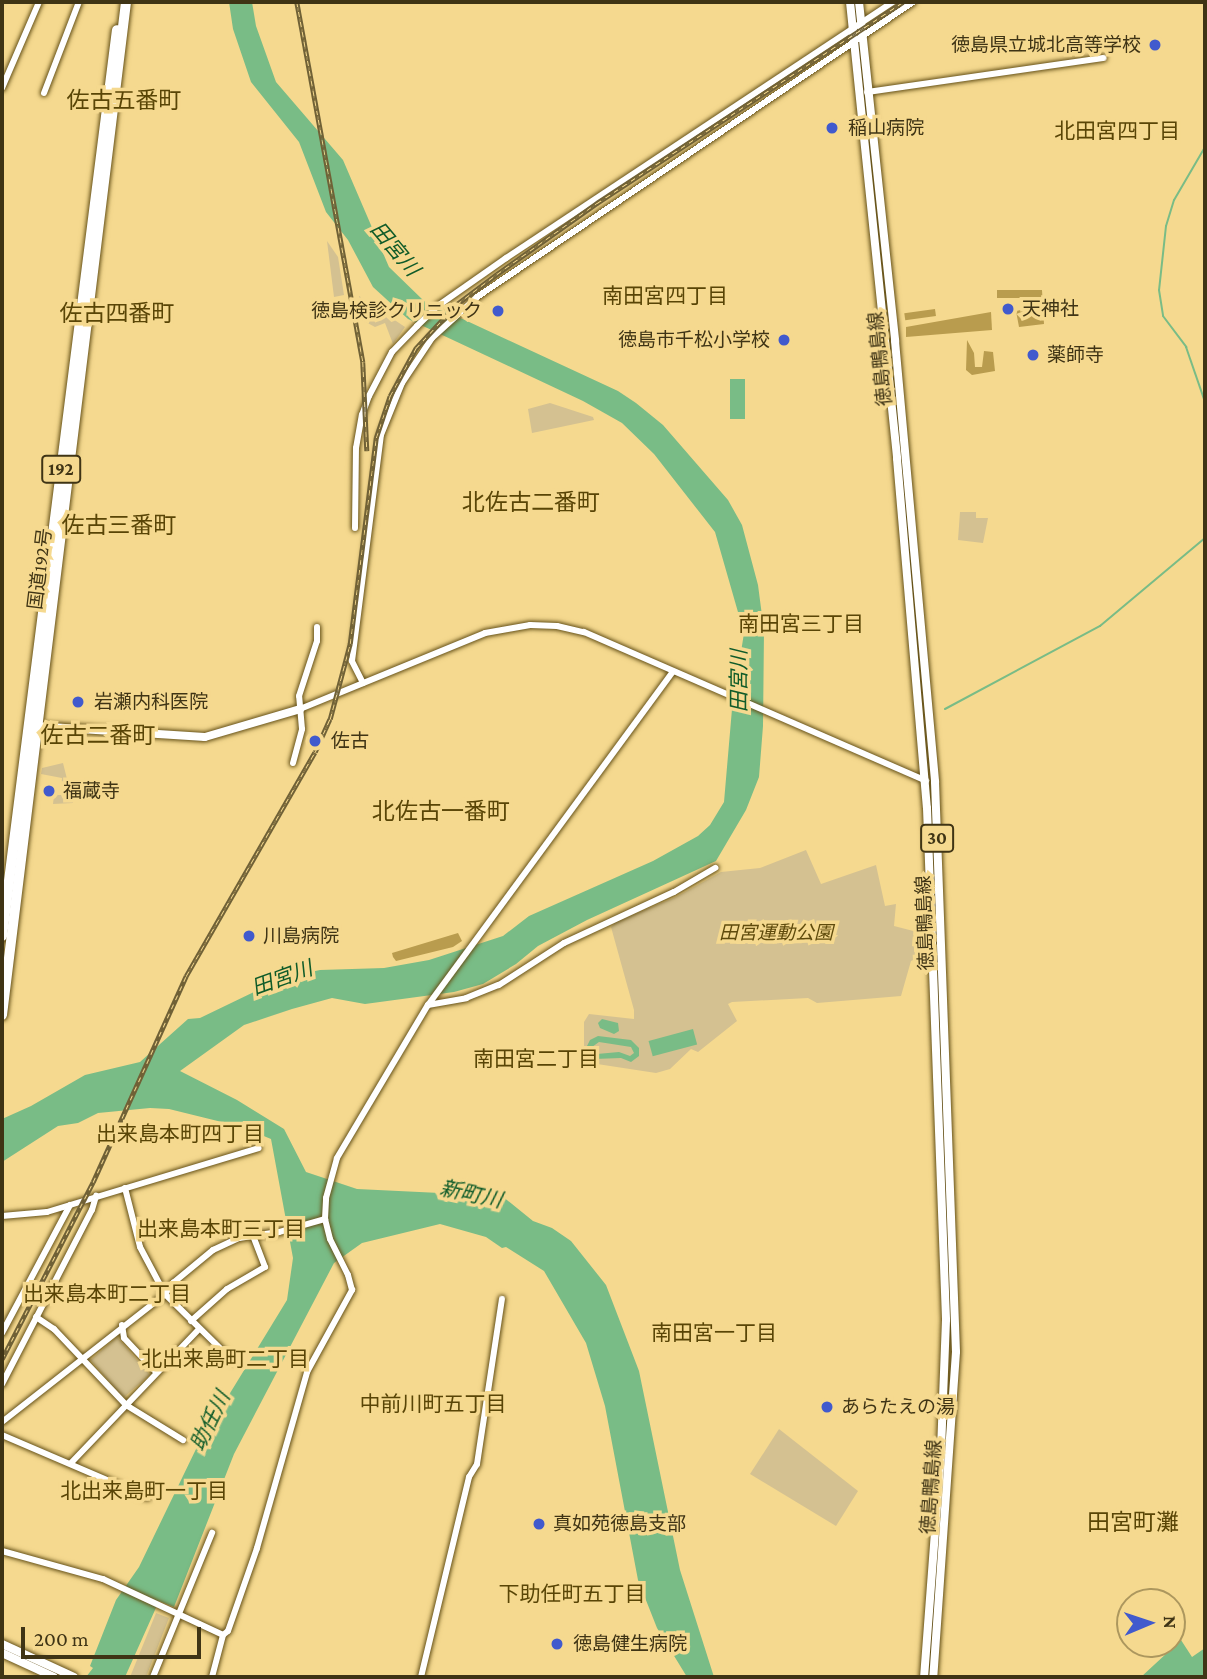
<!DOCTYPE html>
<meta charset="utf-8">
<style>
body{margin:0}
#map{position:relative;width:1207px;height:1679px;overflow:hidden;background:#f5d98f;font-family:"Crimson Pro","Noto Sans JP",serif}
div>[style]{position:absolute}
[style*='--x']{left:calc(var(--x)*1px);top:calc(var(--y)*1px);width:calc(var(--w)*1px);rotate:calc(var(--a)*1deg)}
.green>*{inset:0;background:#d4c191;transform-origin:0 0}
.forest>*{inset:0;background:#b99c4e;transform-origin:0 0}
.water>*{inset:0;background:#79bc86;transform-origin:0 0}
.stream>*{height:2px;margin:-1px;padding:0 1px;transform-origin:1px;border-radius:1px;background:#79bc86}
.roads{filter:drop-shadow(0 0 2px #665219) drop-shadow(0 0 2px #665219)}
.minor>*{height:6px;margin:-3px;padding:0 3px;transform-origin:3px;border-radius:3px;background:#fff}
.major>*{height:8px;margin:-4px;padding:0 4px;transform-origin:4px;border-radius:4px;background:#fff}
.highway>*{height:10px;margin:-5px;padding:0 5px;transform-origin:5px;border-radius:5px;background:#fff}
.rail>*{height:4.5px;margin-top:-2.25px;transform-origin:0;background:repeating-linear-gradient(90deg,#f5d98f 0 5px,#706136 0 10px);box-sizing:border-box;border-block:2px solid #706136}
.dots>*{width:19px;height:19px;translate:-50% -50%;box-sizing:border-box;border:4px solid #f5d98f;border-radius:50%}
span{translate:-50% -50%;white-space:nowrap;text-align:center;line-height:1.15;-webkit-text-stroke:7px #f5d98f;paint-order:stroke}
.shield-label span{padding:2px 5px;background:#f5d98f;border:2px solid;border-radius:5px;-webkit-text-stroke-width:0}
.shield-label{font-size:18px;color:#3f3415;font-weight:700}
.poi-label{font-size:19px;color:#3f3415}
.right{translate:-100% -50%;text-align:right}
.left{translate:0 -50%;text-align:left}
.street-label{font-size:19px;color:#3f3415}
.park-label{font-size:19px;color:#5f4b0c;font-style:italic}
.neighbourhood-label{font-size:21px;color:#594506}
.water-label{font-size:21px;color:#0f5b29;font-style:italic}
.quarter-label{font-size:23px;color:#594506}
.frame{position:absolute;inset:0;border:4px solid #3f3415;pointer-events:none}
.north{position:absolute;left:1116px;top:1588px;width:70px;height:70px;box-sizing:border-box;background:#f5d98f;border:2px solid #ac975e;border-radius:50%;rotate:88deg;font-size:19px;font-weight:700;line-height:28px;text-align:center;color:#3f3415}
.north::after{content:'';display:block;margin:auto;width:24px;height:32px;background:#415acd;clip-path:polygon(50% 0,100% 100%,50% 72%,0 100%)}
.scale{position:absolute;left:21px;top:1627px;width:180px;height:32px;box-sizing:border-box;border:4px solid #3f3415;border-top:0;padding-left:9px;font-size:21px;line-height:24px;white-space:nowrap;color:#3f3415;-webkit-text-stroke:5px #f5d98f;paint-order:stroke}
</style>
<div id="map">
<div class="green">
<div style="clip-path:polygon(327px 241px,338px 257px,344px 295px,334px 297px)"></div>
<div style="clip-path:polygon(359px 296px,405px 327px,393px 344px,385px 323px,375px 327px,362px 320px)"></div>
<div style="clip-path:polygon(550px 403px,593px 417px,594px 420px,532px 433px,528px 409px)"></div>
<div style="clip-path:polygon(960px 512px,976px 512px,976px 518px,988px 518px,983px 543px,958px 540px)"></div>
<div style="clip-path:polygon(63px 763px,70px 791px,74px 792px,73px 803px,53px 804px,54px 795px,61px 795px,62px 778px,41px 774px,42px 768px)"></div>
<div style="clip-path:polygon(806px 850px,821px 884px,876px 865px,885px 906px,896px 904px,894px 926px,925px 934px,926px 954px,911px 961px,901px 996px,817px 1003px,808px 998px,732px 1002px,728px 1004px,737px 1021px,698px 1052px,691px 1049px,670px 1069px,656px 1073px,584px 1062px,584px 1022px,589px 1014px,634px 1019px,634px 1010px,611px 927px,616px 922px,676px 897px,721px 872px,760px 868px)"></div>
<div style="left:117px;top:1337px;width:50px;height:35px;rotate:49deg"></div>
<div style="clip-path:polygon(779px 1429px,858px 1491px,836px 1526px,750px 1474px)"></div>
<div style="clip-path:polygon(156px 1613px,169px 1618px,146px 1677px,130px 1677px)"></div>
</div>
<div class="forest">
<div style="clip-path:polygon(997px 290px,1042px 290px,1044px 324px,1019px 327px,1016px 311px,1021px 310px,1021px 298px,997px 298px)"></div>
<div style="left:935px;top:309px;width:7px;height:31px;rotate:82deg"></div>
<div style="clip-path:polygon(991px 312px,992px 330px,906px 337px,906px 327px)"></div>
<div style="clip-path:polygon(967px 340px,974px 353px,975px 367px,982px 367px,984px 351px,993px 352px,995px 371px,972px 375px,966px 370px)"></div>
<div style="clip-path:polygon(458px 933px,462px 941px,453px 947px,396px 961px,393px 957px,392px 953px)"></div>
</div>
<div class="water">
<div style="clip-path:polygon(229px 2px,252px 2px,256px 26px,276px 82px,343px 160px,389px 267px,424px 301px,618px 391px,636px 403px,663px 425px,728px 500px,742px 525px,758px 585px,764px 631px,763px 726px,759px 777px,746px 810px,716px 861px,587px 920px,538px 946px,516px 964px,483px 984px,454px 992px,365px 1004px,332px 998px,292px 1009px,244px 1025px,180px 1071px,237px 1100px,284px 1129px,306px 1172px,357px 1189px,502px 1196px,533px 1221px,552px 1228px,571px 1241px,606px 1285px,639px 1371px,680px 1570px,714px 1677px,687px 1677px,657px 1628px,638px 1580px,605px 1406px,586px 1343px,544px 1271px,506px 1247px,502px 1248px,486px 1237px,440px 1224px,362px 1243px,334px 1263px,234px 1454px,174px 1607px,159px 1601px,125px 1677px,86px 1677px,93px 1668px,90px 1666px,116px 1600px,139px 1567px,197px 1447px,287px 1300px,293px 1258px,271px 1139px,242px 1127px,169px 1109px,150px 1108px,98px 1113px,78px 1123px,58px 1126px,2px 1162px,2px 1119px,31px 1106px,85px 1075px,140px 1062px,188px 1019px,200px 1018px,283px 978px,320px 970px,384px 968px,429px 960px,503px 936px,529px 916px,653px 861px,698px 836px,710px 825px,724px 802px,732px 709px,744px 633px,715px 532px,654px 454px,622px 423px,583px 401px,408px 319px,373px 287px,348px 240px,326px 212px,299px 142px,251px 82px,233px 29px)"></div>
<div style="left:730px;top:379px;width:15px;height:40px"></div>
<div style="clip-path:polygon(602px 1019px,618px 1023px,619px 1031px,614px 1034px,600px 1028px,598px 1023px)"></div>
<div style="left:693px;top:1029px;width:16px;height:46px;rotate:75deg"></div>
<div style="clip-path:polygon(evenodd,598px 1036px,631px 1040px,639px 1048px,639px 1056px,631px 1062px,621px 1058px,594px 1059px,588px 1054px,587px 1046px,590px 1040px,598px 1036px,599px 1042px,631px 1047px,634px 1053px,630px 1056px,619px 1052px,597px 1054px,592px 1047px,599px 1042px)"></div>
<div style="clip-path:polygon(1181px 1640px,1192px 1657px,1205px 1648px,1205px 1675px,1141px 1677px)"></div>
</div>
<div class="stream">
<div style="--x:1205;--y:147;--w:61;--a:120.3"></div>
<div style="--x:1174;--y:200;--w:27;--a:107"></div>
<div style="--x:1166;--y:226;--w:64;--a:96.2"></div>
<div style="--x:1159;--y:290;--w:26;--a:81"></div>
<div style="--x:1163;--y:316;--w:39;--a:53"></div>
<div style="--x:1186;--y:347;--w:58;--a:70.9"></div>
<div style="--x:945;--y:709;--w:176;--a:-28.2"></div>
<div style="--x:1100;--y:626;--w:137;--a:-40"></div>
</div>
<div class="roads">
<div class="minor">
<div style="--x:2;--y:88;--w:94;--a:-66.7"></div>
<div style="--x:867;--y:92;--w:239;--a:-8.2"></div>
<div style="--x:44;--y:93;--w:97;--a:-69"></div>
<div style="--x:355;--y:528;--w:80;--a:-89.3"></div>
<div style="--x:356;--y:448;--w:34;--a:-80"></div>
<div style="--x:362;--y:415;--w:20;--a:-70"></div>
<div style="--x:369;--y:396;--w:50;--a:-62.4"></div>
<div style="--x:392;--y:352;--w:36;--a:-46"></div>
<div style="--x:417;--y:326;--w:30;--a:-44"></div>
<div style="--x:439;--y:305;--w:82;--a:-35"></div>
<div style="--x:506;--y:258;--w:464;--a:-33.5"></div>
<div style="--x:363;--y:683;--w:25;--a:-117"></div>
<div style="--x:352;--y:661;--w:228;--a:-82.7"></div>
<div style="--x:381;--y:435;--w:56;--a:-68"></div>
<div style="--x:402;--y:383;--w:54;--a:-56.3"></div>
<div style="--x:432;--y:338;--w:61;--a:-42.3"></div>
<div style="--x:477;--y:297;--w:526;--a:-34.08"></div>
<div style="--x:300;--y:709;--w:200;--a:-22.3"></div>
<div style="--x:485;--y:633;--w:46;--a:-10.1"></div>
<div style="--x:530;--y:625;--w:27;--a:2"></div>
<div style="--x:557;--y:626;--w:28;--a:13"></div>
<div style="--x:584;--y:632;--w:373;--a:23.5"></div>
<div style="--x:293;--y:763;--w:35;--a:-75"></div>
<div style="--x:302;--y:729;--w:33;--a:-95"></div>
<div style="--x:299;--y:696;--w:58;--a:-71.9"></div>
<div style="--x:317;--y:641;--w:14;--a:-90"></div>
<div style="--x:428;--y:1005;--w:39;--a:-10"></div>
<div style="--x:466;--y:998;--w:35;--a:-22"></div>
<div style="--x:499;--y:985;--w:77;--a:-32.9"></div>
<div style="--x:564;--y:943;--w:121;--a:-24.9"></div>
<div style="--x:674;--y:892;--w:48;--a:-30.3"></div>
<div style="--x:125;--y:1188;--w:61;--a:75.7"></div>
<div style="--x:140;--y:1247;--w:53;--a:62"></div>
<div style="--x:165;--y:1294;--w:95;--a:44.6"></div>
<div style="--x:2;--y:1216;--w:45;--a:-5.1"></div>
<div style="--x:47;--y:1212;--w:221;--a:-16.8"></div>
<div style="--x:36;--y:1317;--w:22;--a:34"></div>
<div style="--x:54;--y:1329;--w:105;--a:46.5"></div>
<div style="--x:126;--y:1405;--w:67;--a:31.6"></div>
<div style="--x:191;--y:1321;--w:48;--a:-41.6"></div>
<div style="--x:227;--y:1289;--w:44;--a:-30.1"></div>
<div style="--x:265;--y:1267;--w:33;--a:-111"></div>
<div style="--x:122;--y:1325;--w:13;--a:81"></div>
<div style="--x:124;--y:1338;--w:47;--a:46.7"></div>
<div style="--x:2;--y:1333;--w:145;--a:-62"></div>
<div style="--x:2;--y:1384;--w:196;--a:-62.7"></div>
<div style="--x:92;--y:1210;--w:15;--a:-74"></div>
<div style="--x:2;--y:1422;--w:207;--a:-38.1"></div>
<div style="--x:165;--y:1294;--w:14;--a:-54"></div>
<div style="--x:173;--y:1283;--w:52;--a:-39.5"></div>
<div style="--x:213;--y:1250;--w:29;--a:-25"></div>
<div style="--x:239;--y:1238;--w:40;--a:-8.5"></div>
<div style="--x:279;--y:1232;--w:48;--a:-15.8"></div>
<div style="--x:2;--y:1435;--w:158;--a:23.2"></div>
<div style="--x:71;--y:1463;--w:185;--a:-46.3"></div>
<div style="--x:2;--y:1551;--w:105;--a:15.5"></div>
<div style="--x:103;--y:1579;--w:132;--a:25"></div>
<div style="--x:153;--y:1677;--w:156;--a:-67.7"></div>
<div style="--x:212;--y:1677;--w:43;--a:-75.3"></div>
<div style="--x:223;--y:1635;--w:6;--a:-39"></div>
<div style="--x:228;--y:1631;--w:88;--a:-70.7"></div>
<div style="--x:257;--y:1548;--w:183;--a:-74.1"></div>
<div style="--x:307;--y:1372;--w:94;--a:-61.2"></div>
<div style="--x:352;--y:1290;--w:16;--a:-105"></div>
<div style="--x:348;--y:1275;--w:40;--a:-116.6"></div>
<div style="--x:330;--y:1239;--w:21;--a:-104"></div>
<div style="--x:325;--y:1219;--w:21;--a:-87"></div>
<div style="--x:326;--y:1198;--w:41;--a:-74.6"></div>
<div style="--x:337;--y:1158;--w:178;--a:-59.3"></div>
<div style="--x:428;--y:1005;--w:413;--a:-53.7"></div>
<div style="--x:421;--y:1677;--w:206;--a:-76.5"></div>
<div style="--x:469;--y:1477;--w:15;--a:-58"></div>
<div style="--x:477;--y:1464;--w:167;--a:-81.4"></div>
</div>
<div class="major">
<div style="--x:850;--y:2;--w:459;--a:84.1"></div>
<div style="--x:897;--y:459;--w:350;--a:85.1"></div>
<div style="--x:927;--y:808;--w:512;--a:87.87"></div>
<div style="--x:946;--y:1320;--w:132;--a:92.2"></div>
<div style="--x:941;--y:1452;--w:226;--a:94.3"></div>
<div style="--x:859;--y:2;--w:341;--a:83.9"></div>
<div style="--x:895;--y:341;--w:443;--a:84.8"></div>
<div style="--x:935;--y:782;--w:570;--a:87.89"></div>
<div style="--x:956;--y:1352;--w:326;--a:94"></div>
<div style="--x:34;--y:726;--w:171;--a:3.7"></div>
<div style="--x:205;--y:737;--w:99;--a:-16.4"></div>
<div style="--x:2;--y:1644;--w:79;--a:24.6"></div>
<div style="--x:2;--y:1653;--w:57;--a:24.8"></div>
</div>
<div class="highway">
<div style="--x:2;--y:936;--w:913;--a:-82.77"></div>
<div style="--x:2;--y:1015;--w:1021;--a:-83.02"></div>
</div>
</div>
<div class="rail">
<div style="--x:297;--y:2;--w:366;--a:79.6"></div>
<div style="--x:363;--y:362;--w:89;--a:87.4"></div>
<div style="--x:2;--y:1359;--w:199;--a:-62.8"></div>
<div style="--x:93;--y:1182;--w:226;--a:-65.7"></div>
<div style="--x:186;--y:976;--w:258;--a:-60.1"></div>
<div style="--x:315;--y:752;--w:36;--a:-66"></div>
<div style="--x:330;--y:719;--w:78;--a:-75.1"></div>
<div style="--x:350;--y:644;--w:208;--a:-82.8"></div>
<div style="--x:376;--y:438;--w:44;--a:-71.6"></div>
<div style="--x:390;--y:396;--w:55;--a:-61.6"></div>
<div style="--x:416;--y:348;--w:60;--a:-47"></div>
<div style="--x:457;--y:304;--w:50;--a:-36.9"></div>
<div style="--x:497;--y:274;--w:123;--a:-35.4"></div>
<div style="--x:597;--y:203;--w:366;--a:-33.3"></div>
</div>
<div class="dots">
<div style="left:1155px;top:45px;background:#415acd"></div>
<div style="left:832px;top:128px;background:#415acd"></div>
<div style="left:1008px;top:309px;background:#415acd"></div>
<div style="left:498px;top:311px;background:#415acd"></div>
<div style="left:784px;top:340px;background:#415acd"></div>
<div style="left:1033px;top:355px;background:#415acd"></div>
<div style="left:78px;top:702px;background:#415acd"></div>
<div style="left:315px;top:741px;background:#415acd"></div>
<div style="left:49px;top:791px;background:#415acd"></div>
<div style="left:249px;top:936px;background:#415acd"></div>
<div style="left:827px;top:1407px;background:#415acd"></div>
<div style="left:539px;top:1524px;background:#415acd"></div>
<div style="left:557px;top:1644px;background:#415acd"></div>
</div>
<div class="shield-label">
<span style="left:61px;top:469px">192</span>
<span style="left:937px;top:838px">30</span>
</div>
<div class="poi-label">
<span class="right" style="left:1141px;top:45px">徳島県立城北高等学校</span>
<span class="left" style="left:848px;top:128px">稲山病院</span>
<span class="left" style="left:1022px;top:309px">天神社</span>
<span class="right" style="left:482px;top:311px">徳島検診クリニック</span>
<span class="right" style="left:770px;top:340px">徳島市千松小学校</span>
<span class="left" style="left:1047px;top:355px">薬師寺</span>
<span class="left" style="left:94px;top:702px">岩瀬内科医院</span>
<span class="left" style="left:331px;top:741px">佐古</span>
<span class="left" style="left:63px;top:791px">福蔵寺</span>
<span class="left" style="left:263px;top:936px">川島病院</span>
<span class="left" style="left:841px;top:1407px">あらたえの湯</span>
<span class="left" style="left:553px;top:1524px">真如苑徳島支部</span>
<span class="left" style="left:573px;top:1644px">徳島健生病院</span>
</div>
<div class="street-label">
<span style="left:880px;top:359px;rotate:-96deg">徳島鴨島線</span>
<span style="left:40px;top:569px;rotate:-83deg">国道192号</span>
<span style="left:925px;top:923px;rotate:-92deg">徳島鴨島線</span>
<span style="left:931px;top:1487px;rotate:-86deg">徳島鴨島線</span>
</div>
<div class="park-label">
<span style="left:776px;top:933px">田宮運動公園</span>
</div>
<div class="neighbourhood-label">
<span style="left:1117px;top:131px">北田宮四丁目</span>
<span style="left:665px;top:296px">南田宮四丁目</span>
<span style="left:801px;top:624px">南田宮三丁目</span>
<span style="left:536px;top:1059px">南田宮二丁目</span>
<span style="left:180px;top:1134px">出来島本町四丁目</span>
<span style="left:221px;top:1229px">出来島本町三丁目</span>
<span style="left:107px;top:1294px">出来島本町二丁目</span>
<span style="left:714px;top:1333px">南田宮一丁目</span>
<span style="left:225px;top:1359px">北出来島町二丁目</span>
<span style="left:433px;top:1404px">中前川町五丁目</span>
<span style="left:144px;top:1491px">北出来島町一丁目</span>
<span style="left:572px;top:1594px">下助任町五丁目</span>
</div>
<div class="water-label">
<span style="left:395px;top:249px;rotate:50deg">田宮川</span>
<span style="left:739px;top:681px;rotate:-90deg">田宮川</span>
<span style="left:282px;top:978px;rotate:-20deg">田宮川</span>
<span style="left:471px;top:1194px;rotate:12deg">新町川</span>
<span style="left:210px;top:1421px;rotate:-64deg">助任川</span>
</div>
<div class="quarter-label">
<span style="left:124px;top:100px">佐古五番町</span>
<span style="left:117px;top:313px">佐古四番町</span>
<span style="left:531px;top:502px">北佐古二番町</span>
<span style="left:119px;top:525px">佐古三番町</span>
<span style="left:98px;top:735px">佐古二番町</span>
<span style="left:441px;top:811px">北佐古一番町</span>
<span style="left:1133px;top:1522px">田宮町灘</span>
</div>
<div class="frame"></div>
<div class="north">N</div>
<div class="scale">200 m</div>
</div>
